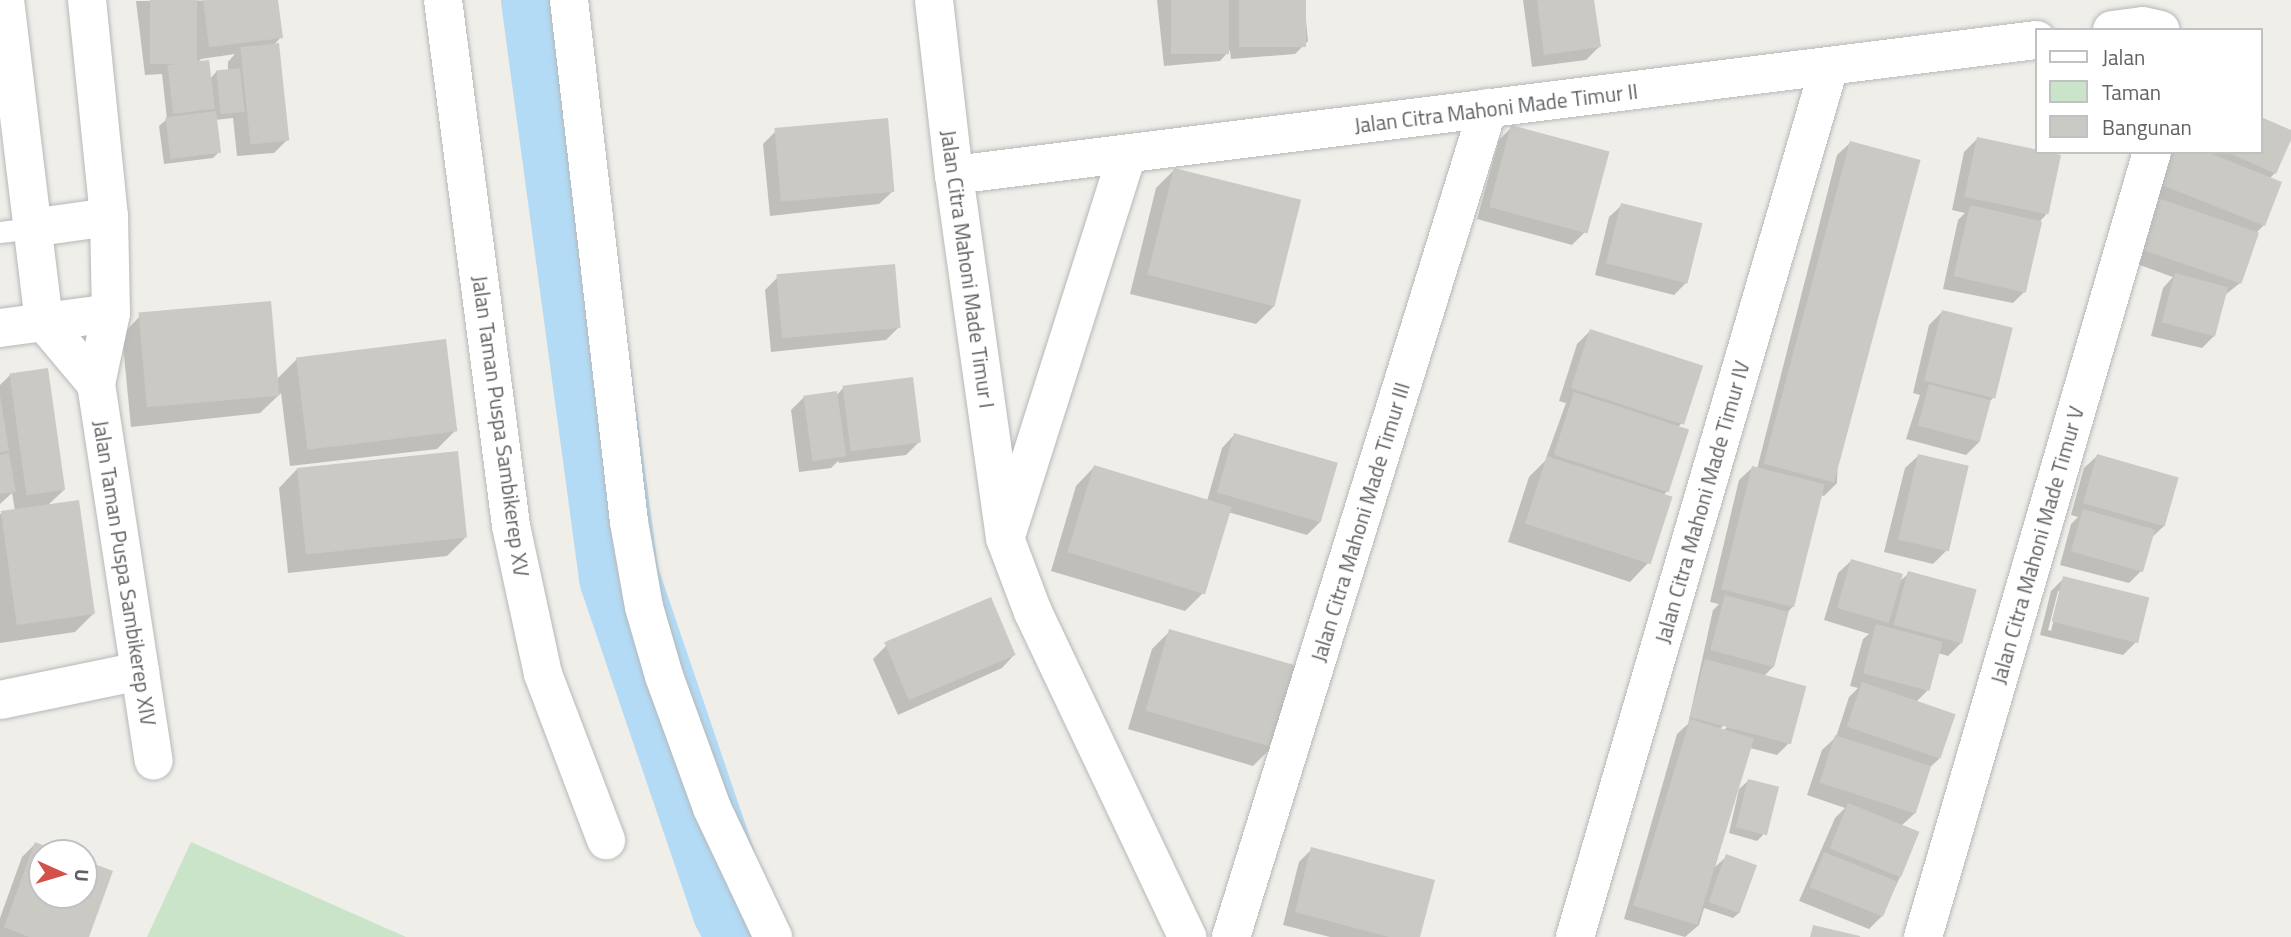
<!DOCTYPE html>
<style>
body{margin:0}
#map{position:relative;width:2291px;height:937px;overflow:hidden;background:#f0eee8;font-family:"Titillium Web",sans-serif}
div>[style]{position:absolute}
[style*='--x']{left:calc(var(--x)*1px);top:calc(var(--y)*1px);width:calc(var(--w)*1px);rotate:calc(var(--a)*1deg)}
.green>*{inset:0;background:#c9e4c9}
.shadow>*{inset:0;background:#0003}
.river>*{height:80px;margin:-40px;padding:0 40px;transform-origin:40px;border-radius:40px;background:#b3dbf5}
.building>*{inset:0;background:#cbc9c4;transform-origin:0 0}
.roads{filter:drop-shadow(0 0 2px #b5b8bb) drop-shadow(0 0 2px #b5b8bb)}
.service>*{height:21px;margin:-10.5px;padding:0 10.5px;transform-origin:10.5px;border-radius:10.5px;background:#fff}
.minor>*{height:38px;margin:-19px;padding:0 19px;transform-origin:19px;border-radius:19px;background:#fff}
span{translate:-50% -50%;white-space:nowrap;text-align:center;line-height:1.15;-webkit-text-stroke:5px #fff;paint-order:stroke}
.street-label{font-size:21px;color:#606366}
.legend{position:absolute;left:2035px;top:28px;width:228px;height:126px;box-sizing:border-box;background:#fff;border:2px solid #bfc1c2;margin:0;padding:9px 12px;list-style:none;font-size:21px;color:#606366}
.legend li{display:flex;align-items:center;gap:14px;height:35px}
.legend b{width:35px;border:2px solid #bfc1c2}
.north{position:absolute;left:28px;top:839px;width:70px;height:70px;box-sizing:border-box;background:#fff;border:2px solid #bfc1c2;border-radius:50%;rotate:94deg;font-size:19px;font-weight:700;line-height:28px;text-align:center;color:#606366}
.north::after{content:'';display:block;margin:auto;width:24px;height:32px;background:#d4504a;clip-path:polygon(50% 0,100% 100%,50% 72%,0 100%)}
</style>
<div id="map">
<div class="green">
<div style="clip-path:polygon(191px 842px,406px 937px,147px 937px)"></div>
</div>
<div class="shadow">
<div style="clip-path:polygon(evenodd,276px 0,281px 37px,273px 46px,287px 140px,274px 153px,237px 156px,233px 118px,215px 120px,219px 152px,213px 158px,164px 164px,159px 126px,167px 119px,162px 74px,145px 75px,136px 1px,276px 0,235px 54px,228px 62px,228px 71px,217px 71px,210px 79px,196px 64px,201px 59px,235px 54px)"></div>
<div style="clip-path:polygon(1157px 0,1304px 0,1308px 41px,1295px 54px,1231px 59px,1230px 50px,1220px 61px,1164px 66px)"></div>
<div style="clip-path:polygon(1523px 0,1592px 0,1599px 47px,1586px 60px,1532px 67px)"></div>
<div style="clip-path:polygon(1512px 127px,1585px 232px,1572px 245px,1477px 219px,1499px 140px)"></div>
<div style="clip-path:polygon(776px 131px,892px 192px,879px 204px,770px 216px,763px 144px)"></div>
<div style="clip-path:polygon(2291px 132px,2275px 173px,2269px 179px,2264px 225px,2255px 234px,2240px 283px,2225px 295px,2215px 335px,2202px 348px,2151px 336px,2163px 288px,2173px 277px,2126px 260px,2159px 152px,2261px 152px)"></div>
<div style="clip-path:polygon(1977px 139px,2046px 215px,2041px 220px,2026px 290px,2013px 303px,1943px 289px,1958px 220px,1965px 213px,1952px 210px,1964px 152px)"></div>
<div style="clip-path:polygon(evenodd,1850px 143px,1837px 483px,1824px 496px,1820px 495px,1793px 606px,1788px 612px,1774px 666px,1764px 676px,1790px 742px,1777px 755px,1750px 748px,1715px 867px,1727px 856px,1740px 912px,1733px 918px,1704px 908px,1699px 925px,1685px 937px,1624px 919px,1677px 734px,1688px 724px,1713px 610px,1719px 604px,1710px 602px,1739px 480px,1752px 468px,1757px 469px,1837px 155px,1850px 143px,1725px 724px,1730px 724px,1717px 737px,1715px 734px,1725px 724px)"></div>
<div style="clip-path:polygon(1174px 170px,1274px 306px,1256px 324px,1130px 294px,1156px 188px)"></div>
<div style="clip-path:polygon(1622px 205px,1687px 282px,1674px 295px,1595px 275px,1609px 217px)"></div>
<div style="clip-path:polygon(778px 277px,899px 327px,886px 340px,771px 352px,765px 290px)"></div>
<div style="clip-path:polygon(1942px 312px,1994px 397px,1988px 403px,1979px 442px,1966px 455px,1906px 439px,1920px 395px,1913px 393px,1929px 325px)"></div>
<div style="clip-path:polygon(140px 316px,277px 379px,297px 359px,456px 430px,437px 449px,290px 466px,281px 393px,260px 413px,131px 427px,122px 335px)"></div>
<div style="clip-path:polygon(1590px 331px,1682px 423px,1678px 427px,1667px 491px,1663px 496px,1648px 563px,1630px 582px,1508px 542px,1529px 477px,1545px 461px,1566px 403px,1559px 401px,1577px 344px)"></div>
<div style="clip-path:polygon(10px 375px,64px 490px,47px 506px,94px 613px,75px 632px,0 643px,0 514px,15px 511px,12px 493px,0 504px,0 385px)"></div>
<div style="clip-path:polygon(844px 387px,919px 442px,906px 455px,839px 463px,838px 461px,831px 468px,799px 472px,791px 410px,804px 397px,836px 396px)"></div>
<div style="clip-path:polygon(1234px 435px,1320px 522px,1307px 535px,1228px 512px,1203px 593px,1185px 611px,1051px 571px,1076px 486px,1094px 467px,1207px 501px,1222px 448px)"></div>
<div style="clip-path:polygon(1918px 456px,1946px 551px,1933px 564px,1884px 552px,1905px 468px)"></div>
<div style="clip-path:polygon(2097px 456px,2164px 526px,2150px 539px,2142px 570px,2129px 583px,2060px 565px,2071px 524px,2078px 517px,2071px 515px,2084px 468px)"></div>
<div style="clip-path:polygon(297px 469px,465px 538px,447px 556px,288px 573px,279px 488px)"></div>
<div style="clip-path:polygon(1851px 561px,1898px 583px,1909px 573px,1961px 643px,1948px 656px,1938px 653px,1927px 691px,1916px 702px,1939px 759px,1928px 769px,1914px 814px,1901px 826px,1900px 877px,1882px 916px,1869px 929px,1799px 901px,1835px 818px,1845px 808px,1807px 795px,1822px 750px,1836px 737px,1849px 697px,1858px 688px,1850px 686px,1863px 639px,1869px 634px,1824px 620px,1838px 573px)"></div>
<div style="clip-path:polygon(evenodd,2064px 578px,2136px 642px,2123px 655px,2040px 635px,2051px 591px,2064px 578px,2058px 591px,2061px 591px,2051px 631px,2048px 630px,2058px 591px)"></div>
<div style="clip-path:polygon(1170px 631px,1271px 748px,1253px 766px,1128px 729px,1152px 649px)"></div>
<div style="clip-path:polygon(886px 646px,1014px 655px,1002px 668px,898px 715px,873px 659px)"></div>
<div style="clip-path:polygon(1748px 781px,1763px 835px,1757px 841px,1729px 833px,1739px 789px)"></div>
<div style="clip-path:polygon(35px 844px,59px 853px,42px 853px,42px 895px,84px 895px,84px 862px,87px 937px,0 937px,0 918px,22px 857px)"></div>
<div style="clip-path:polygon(1312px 849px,1419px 937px,1330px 937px,1283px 925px,1299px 862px)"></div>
</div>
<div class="river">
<div style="--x:541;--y:0;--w:582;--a:82.3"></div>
<div style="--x:619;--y:577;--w:351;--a:71.2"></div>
<div style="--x:732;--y:909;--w:32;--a:62"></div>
</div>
<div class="building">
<div style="left:150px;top:0;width:47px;height:64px"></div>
<div style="clip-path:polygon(203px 0,278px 0,283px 38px,209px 47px)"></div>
<div style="left:1171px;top:0;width:58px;height:54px"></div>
<div style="left:1239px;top:0;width:67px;height:47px"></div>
<div style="clip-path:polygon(1537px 0,1594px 0,1601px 47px,1544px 55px)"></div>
<div style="left:279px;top:43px;width:98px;height:39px;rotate:84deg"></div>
<div style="left:209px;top:60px;width:49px;height:42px;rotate:83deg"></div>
<div style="left:240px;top:68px;width:44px;height:24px;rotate:84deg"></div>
<div style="left:216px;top:111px;width:42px;height:51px;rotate:83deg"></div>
<div style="clip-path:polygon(2261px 117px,2291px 130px,2291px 140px,2276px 174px,2227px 152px,2261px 152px)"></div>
<div style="left:888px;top:118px;width:74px;height:114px;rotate:85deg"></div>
<div style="left:1511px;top:125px;width:102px;height:85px;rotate:15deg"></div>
<div style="left:1977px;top:137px;width:86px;height:61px;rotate:12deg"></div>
<div style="left:1850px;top:141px;width:73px;height:334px;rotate:15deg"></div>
<div style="clip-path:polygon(2166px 152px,2207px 152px,2282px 182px,2265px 226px,2154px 182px)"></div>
<div style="left:1174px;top:168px;width:131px;height:110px;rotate:14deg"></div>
<div style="left:2155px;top:197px;width:110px;height:54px;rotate:19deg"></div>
<div style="left:1621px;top:203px;width:84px;height:62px;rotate:14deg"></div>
<div style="left:1970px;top:205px;width:74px;height:73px;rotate:13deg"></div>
<div style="left:895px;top:264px;width:64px;height:119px;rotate:85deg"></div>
<div style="left:2175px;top:273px;width:55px;height:51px;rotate:15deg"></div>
<div style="left:271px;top:301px;width:95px;height:133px;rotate:85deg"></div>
<div style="left:1942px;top:310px;width:73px;height:73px;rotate:14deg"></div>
<div style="left:1590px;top:329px;width:119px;height:62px;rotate:18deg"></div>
<div style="left:446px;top:339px;width:93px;height:151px;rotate:83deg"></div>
<div style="left:48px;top:368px;width:123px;height:39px;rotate:82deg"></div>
<div style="left:913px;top:377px;width:66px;height:71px;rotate:83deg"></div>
<div style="left:1929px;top:384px;width:64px;height:43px;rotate:15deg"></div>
<div style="left:837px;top:391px;width:66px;height:34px;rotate:82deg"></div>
<div style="left:1574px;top:392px;width:121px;height:66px;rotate:18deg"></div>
<div style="clip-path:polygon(0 395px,9px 451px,0 452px)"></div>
<div style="left:1234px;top:433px;width:108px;height:62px;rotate:16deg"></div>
<div style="left:458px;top:451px;width:87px;height:162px;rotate:84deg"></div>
<div style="clip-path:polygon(9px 453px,16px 492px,0 494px,0 455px)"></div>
<div style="left:1918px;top:454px;width:52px;height:88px;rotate:13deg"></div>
<div style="left:2097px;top:454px;width:85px;height:51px;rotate:16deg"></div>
<div style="left:1547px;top:456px;width:132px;height:71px;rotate:18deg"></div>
<div style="left:1094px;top:465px;width:144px;height:91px;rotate:17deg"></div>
<div style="left:1752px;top:466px;width:75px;height:127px;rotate:14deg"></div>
<div style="left:79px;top:500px;width:115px;height:79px;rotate:82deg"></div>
<div style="left:2083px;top:509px;width:75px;height:44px;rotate:16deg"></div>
<div style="left:1851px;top:559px;width:54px;height:51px;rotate:16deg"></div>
<div style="left:1908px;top:571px;width:71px;height:56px;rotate:15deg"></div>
<div style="left:2063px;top:576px;width:89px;height:47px;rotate:14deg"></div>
<div style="left:1725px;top:595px;width:66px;height:57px;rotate:15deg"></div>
<div style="left:991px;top:597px;width:63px;height:116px;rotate:67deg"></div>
<div style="left:1876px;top:624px;width:69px;height:51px;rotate:15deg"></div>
<div style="left:1169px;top:629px;width:132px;height:85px;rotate:16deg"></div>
<div style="left:1705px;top:659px;width:105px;height:60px;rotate:15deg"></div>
<div style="left:1862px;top:682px;width:99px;height:47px;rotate:19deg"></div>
<div style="left:1690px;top:719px;width:67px;height:195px;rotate:17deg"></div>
<div style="left:1835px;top:735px;width:101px;height:50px;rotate:18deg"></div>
<div style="left:1748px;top:779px;width:32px;height:50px;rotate:14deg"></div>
<div style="left:1848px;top:803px;width:77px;height:49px;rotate:22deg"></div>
<div style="clip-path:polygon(35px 842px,63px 853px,42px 853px,42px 895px,84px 895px,84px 860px,113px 871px,89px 937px,29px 937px,4px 927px)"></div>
<div style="clip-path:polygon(1311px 847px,1435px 880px,1420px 937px,1389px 937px,1295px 912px)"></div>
<div style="left:1824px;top:852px;width:79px;height:38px;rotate:22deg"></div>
<div style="left:1726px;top:854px;width:33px;height:51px;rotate:20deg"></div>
<div style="clip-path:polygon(1813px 925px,1860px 936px,1860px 937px,1810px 937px)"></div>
</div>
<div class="roads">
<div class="service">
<div style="--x:0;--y:232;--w:31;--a:-7"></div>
</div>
<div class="minor">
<div style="--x:5;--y:0;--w:324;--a:83.1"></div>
<div style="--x:44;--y:322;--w:81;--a:50"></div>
<div style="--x:87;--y:0;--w:218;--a:84.2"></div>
<div style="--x:109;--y:217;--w:96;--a:88.8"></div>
<div style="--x:111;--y:313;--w:73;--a:101.9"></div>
<div style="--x:96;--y:384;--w:381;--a:81.3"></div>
<div style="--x:443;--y:0;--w:530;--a:82.63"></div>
<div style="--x:511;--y:526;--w:151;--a:77.8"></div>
<div style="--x:543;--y:674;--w:178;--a:69.2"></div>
<div style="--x:569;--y:0;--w:525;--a:83.44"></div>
<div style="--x:629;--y:522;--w:86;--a:80"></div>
<div style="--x:644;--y:607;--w:72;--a:73.8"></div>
<div style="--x:664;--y:676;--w:140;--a:70"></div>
<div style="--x:712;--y:808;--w:143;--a:64.7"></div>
<div style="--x:934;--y:0;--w:176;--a:83.5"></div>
<div style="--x:954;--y:175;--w:367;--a:82"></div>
<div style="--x:1005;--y:538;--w:79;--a:69.3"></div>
<div style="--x:1033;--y:612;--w:360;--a:64.6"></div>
<div style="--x:2112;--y:30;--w:31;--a:-7"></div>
<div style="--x:2143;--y:26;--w:18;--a:13"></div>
<div style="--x:954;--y:175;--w:1091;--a:-7.11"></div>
<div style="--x:31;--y:228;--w:79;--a:-8"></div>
<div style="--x:0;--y:328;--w:112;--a:-7.7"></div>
<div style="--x:1008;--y:530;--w:393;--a:-72.4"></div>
<div style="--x:0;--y:700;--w:143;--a:-11.7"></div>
<div style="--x:1231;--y:937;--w:868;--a:-72.78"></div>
<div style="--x:1575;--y:937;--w:906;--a:-73.72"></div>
<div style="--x:1923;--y:937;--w:818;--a:-73.74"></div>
</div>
</div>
<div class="street-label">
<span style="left:1496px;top:108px;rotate:-7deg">Jalan Citra Mahoni Made Timur II</span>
<span style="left:968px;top:269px;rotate:82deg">Jalan Citra Mahoni Made Timur I</span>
<span style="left:501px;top:426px;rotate:82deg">Jalan Taman Puspa Sambikerep XV</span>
<span style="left:1702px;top:502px;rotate:-74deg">Jalan Citra Mahoni Made Timur IV</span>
<span style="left:1360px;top:522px;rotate:-73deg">Jalan Citra Mahoni Made Timur III</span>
<span style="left:2037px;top:545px;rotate:-74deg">Jalan Citra Mahoni Made Timur V</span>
<span style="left:125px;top:573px;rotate:81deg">Jalan Taman Puspa Sambikerep XIV</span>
</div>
<ul class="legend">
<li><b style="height:9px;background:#fff"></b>Jalan</li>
<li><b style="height:19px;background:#c9e4c9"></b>Taman</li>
<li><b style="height:19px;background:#cbc9c4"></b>Bangunan</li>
</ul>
<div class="north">U</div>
</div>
